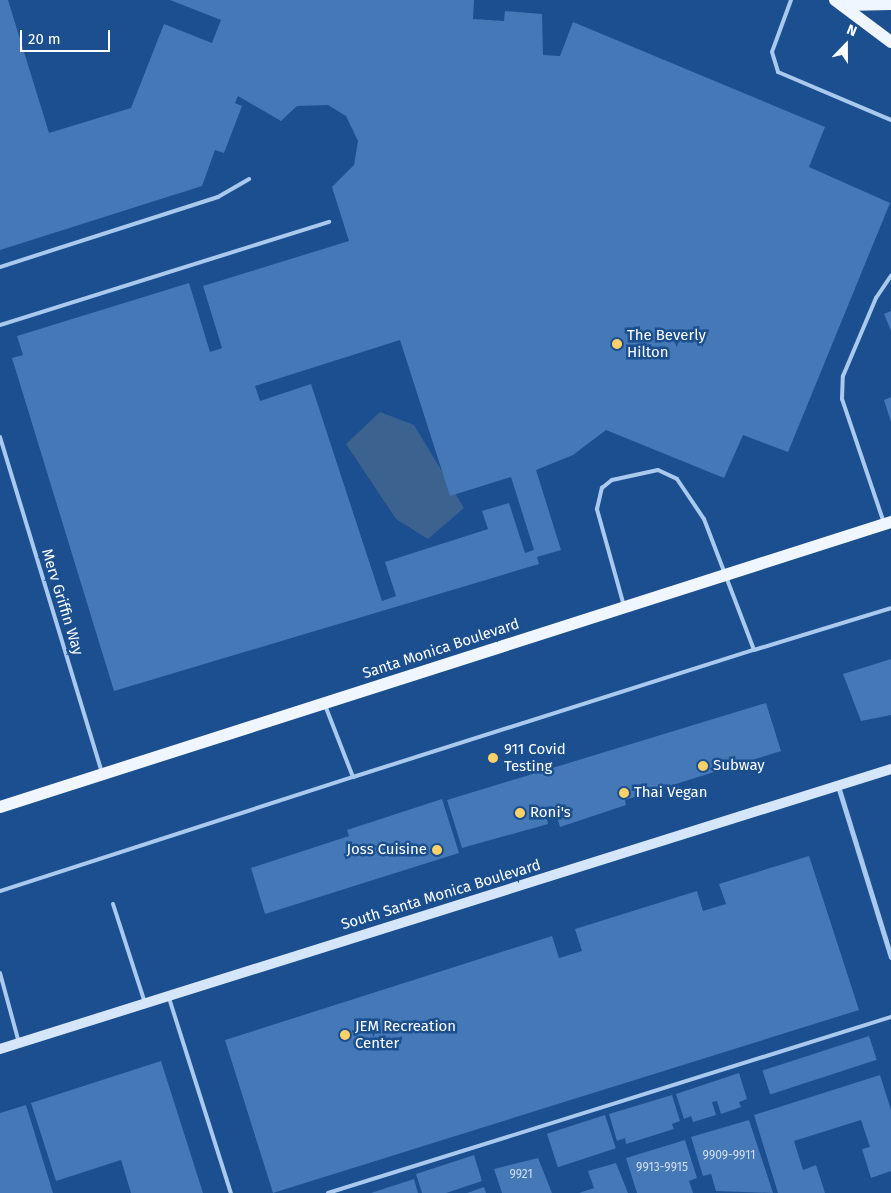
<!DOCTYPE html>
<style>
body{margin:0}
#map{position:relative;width:891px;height:1193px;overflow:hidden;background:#1b4f8f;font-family:"Fira Sans",sans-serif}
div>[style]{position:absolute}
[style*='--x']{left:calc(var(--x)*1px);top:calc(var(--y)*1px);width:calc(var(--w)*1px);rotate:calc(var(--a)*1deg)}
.water>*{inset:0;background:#3c6290}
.building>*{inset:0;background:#4478b7;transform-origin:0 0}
.lane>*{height:4px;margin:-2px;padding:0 2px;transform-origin:2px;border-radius:2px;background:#a9c9ee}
.street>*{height:5px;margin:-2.5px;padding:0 2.5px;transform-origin:2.5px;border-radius:2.5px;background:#a9c9ee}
.secondary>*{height:10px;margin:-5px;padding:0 5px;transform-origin:5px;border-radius:5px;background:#d6e6fa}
.primary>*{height:12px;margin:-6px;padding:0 6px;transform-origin:6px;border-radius:6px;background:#f0f6ff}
.dots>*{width:14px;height:14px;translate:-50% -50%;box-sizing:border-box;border:2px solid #1b4f8f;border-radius:50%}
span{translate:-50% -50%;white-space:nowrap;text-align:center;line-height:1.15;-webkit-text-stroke:5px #1b4f8f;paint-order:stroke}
.number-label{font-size:12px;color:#d0dded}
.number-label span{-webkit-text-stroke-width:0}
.poi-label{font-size:15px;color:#fff}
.left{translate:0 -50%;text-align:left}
.right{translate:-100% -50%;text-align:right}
.street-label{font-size:15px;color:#fff}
.north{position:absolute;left:821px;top:20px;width:50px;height:50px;-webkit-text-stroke:4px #1b4f8f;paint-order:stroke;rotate:22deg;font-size:14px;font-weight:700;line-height:20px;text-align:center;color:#fff}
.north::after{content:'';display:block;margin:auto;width:18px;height:22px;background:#fff;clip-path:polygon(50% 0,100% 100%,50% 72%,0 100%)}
.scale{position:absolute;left:20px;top:30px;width:90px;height:22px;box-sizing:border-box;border:2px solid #fff;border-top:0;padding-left:6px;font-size:15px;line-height:18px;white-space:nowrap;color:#fff;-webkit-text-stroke:4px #1b4f8f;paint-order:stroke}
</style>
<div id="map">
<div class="water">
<div style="clip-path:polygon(380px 412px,414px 425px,464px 508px,428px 539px,396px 519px,346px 444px)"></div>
</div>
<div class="building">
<div style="clip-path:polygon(evenodd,0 0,8px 0,49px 133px,131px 108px,164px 24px,212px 43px,221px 20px,170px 0,474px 0,473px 19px,504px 21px,505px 11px,542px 14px,543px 55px,560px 56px,573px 22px,825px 127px,809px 167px,890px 203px,788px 452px,743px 435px,724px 478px,606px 430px,573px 455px,536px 470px,561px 550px,537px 557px,539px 564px,114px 691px,12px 358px,23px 355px,17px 336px,189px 283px,210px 352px,222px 348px,203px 286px,349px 241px,332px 187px,354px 165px,358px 141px,346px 116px,328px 105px,297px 106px,281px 121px,238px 96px,235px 103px,242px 106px,224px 153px,215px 150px,202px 186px,0 250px,0 0,400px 340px,450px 496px,511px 477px,534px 550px,525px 553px,509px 503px,482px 511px,488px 529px,385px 562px,396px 596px,382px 601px,311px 384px,260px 401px,255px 386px,400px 340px)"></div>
<div style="clip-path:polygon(891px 311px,891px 331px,884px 314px)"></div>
<div style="clip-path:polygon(891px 397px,891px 422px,884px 400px)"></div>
<div style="clip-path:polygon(891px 659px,891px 715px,861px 721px,843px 674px)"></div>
<div style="clip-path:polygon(766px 703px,781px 751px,625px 800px,626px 805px,560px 827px,555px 809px,545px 813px,548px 824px,462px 848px,447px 800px)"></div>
<div style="clip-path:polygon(442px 799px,459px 853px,265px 914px,251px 868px,349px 836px,347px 830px)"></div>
<div style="clip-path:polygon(809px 856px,859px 1010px,273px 1193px,225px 1040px,552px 936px,559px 958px,582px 951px,575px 929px,697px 891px,703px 911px,726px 904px,719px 884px)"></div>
<div style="left:869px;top:1036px;width:25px;height:112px;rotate:72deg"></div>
<div style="clip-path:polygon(161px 1061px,203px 1193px,131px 1193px,121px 1160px,56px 1181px,31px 1103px)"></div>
<div style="clip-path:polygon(739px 1073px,747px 1099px,739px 1102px,741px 1107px,721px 1114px,717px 1101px,712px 1102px,716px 1115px,693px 1122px,691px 1116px,684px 1119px,676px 1094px)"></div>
<div style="clip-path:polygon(880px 1075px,891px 1110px,891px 1171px,871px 1178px,862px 1149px,870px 1147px,861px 1120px,794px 1141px,803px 1170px,816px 1165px,825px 1193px,778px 1193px,754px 1115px)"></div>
<div style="clip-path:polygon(672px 1095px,680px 1121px,672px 1124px,674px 1129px,626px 1144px,625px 1138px,617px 1141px,609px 1114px)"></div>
<div style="clip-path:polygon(26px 1105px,53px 1193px,0 1193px,0 1113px)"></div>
<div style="left:605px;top:1115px;width:35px;height:61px;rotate:72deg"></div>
<div style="clip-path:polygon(749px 1120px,773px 1193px,716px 1191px,711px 1174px,703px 1176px,691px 1137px)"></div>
<div style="clip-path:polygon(685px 1140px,697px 1178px,689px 1181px,693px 1193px,637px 1193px,626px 1158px)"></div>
<div style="clip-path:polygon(474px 1155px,482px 1181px,446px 1193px,422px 1193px,416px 1174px)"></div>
<div style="clip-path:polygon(538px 1158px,552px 1193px,502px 1193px,494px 1169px)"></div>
<div style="clip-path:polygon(616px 1163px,628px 1193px,579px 1193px,594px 1188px,588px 1171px)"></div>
<div style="clip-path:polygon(414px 1179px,418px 1193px,371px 1193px)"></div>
<div style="clip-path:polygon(484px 1187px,486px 1193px,467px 1193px)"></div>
</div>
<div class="lane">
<div style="--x:791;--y:0;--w:55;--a:110.1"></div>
<div style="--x:772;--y:52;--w:21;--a:73"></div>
<div style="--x:778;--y:72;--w:123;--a:23"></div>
<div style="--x:0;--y:267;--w:229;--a:-17.8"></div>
<div style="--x:218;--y:197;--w:36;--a:-30"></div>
<div style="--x:0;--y:325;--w:345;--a:-17.4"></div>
<div style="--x:0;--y:437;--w:350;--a:73.1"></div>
<div style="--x:884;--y:523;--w:131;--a:-108.7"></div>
<div style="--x:842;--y:399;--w:23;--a:-88"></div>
<div style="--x:843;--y:376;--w:85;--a:-67.1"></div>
<div style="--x:876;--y:298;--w:27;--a:-56"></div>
<div style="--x:624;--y:606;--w:101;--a:-105.6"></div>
<div style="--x:597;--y:509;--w:22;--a:-77"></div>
<div style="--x:602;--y:488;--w:13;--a:-39"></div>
<div style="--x:612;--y:480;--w:47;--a:-12.3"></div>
<div style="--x:658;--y:470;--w:21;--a:25"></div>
<div style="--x:677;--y:479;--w:48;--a:56"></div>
<div style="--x:704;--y:519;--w:140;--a:69.1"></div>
<div style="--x:754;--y:650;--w:143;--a:-17"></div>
<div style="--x:353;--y:777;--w:421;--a:-17.6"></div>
<div style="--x:0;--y:891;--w:371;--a:-17.9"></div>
<div style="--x:353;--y:777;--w:77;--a:-111.3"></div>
<div style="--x:113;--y:904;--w:104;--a:72.1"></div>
<div style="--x:0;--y:973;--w:73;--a:74.8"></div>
<div style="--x:169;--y:998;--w:205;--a:72.4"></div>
<div style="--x:328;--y:1193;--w:590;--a:-17.36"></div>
</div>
<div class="street">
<div style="--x:838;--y:786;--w:179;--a:72.8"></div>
</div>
<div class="secondary">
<div style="--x:0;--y:1049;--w:934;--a:-17.45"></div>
</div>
<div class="primary">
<div style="--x:835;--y:0;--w:70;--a:36.9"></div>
<div style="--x:845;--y:5;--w:46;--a:-1.2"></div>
<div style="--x:0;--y:807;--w:935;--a:-17.74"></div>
</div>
<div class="dots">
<div style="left:617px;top:344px;background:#ffd166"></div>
<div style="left:493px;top:758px;background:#ffd166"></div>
<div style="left:703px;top:766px;background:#ffd166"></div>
<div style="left:624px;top:793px;background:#ffd166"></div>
<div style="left:520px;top:813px;background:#ffd166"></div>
<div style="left:437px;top:850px;background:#ffd166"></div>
<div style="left:345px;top:1035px;background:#ffd166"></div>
</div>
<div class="number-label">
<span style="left:729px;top:1156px">9909-9911</span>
<span style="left:662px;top:1168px">9913-9915</span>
<span style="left:521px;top:1175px">9921</span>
</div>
<div class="poi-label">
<span class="left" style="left:627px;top:344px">The Beverly<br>Hilton</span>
<span class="left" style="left:504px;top:758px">911 Covid<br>Testing</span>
<span class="left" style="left:713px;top:766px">Subway</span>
<span class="left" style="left:634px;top:793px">Thai Vegan</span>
<span class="left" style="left:530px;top:813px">Roni's</span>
<span class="right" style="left:427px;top:850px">Joss Cuisine</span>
<span class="left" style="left:355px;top:1035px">JEM Recreation<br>Center</span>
</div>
<div class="street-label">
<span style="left:62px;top:602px;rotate:73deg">Merv Griffin Way</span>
<span style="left:441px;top:649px;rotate:-18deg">Santa Monica Boulevard</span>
<span style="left:441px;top:895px;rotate:-17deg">South Santa Monica Boulevard</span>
</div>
<div class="north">N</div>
<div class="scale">20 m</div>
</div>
